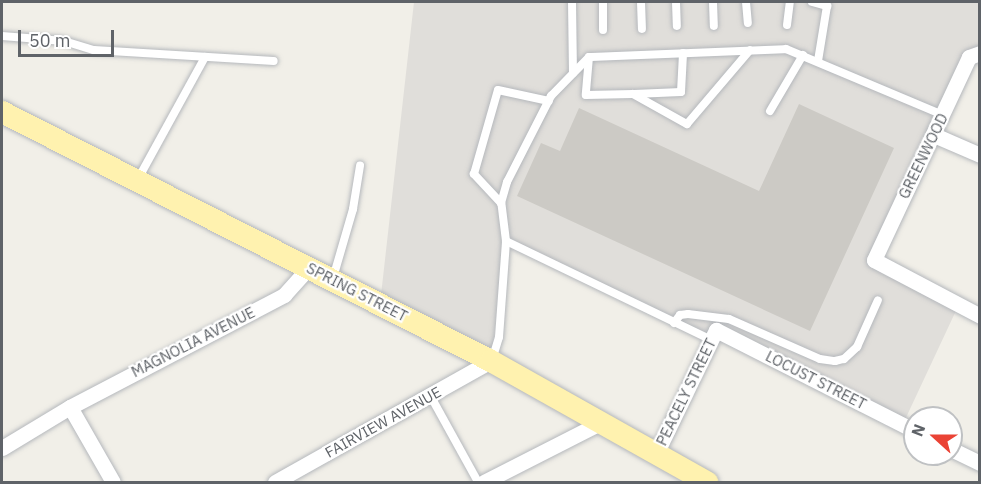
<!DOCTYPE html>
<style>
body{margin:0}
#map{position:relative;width:981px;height:484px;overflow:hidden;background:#f1efe8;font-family:"IBM Plex Sans",sans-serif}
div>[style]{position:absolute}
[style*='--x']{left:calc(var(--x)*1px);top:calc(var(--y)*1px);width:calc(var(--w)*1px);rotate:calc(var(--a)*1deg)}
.industrial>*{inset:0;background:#e0deda}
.building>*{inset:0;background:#cccac5}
.roads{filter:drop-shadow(0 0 2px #b5b8bc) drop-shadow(0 0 2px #b5b8bc)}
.service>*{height:8px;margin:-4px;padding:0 4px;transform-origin:4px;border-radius:4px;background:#fff}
.minor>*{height:15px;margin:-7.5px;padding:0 7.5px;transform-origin:7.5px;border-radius:7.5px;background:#fff}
.primary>*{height:22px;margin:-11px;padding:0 11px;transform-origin:11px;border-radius:11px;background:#fff2af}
span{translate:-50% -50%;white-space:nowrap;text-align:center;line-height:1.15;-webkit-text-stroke:4.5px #fff;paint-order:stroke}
.street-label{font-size:15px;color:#5f6368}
.frame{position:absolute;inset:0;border:3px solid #5f6368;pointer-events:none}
.north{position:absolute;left:903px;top:406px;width:60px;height:60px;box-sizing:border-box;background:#fff;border:2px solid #bfc1c3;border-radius:50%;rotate:291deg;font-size:16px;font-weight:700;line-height:24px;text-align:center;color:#5f6368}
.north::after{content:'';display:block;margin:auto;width:21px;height:27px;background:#ea4335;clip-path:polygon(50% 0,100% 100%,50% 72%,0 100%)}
.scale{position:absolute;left:18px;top:30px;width:96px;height:27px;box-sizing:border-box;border:3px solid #5f6368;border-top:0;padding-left:8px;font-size:18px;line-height:21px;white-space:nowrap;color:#5f6368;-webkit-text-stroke:4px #fff;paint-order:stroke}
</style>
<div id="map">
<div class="industrial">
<div style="clip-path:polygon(414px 2px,979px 2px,979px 53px,975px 54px,874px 260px,961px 300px,903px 424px,716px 330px,712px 340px,506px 241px,491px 361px,380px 304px)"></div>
</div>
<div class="building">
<div style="clip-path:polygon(799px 104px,894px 148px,810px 331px,517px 196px,541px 143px,560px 151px,579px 108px,759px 191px)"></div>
</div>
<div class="roads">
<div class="service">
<div style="--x:572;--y:2;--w:71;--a:89.2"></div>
<div style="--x:641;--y:2;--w:27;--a:88"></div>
<div style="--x:676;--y:2;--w:24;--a:88"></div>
<div style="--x:713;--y:2;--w:24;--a:88"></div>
<div style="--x:746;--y:2;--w:21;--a:85"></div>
<div style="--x:812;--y:2;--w:16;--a:15"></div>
<div style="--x:827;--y:6;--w:56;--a:99.3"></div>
<div style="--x:787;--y:25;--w:23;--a:-83"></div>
<div style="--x:603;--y:30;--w:28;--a:-90"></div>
<div style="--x:2;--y:36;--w:62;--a:4.6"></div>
<div style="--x:64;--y:41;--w:31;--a:17"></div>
<div style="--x:94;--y:50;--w:180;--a:3.5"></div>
<div style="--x:589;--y:57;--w:38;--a:95"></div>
<div style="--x:586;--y:95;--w:47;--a:-1.2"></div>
<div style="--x:633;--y:94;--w:62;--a:29.1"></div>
<div style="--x:687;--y:124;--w:97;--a:-49.6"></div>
<div style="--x:634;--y:94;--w:47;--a:-2.4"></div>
<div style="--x:681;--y:92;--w:39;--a:-87"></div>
<div style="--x:770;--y:111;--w:65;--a:-59.5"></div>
<div style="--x:138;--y:179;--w:139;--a:-61.2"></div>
<div style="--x:501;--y:203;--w:40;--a:-133"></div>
<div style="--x:474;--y:174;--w:87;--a:-74.1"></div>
<div style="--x:498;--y:90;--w:52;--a:12.2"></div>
<div style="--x:506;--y:241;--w:229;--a:25.7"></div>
<div style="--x:333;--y:278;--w:72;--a:-73.8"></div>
<div style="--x:353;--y:209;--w:44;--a:-80.8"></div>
<div style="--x:674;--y:323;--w:10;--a:-53"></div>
<div style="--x:680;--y:315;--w:8;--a:-7"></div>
<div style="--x:688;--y:314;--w:41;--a:7"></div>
<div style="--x:729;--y:319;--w:99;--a:23.7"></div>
<div style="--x:820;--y:359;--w:15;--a:8"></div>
<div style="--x:835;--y:361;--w:9;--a:-13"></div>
<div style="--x:844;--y:359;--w:18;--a:-43"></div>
<div style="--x:857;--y:347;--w:51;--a:-65.9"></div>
<div style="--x:492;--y:360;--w:24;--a:-73"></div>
<div style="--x:499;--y:337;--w:96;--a:-85.8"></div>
<div style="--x:506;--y:241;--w:38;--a:-97"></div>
<div style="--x:501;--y:203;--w:22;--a:-74"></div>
<div style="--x:507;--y:182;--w:97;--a:-62.9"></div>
<div style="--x:551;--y:96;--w:54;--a:-45.7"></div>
<div style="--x:589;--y:57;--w:197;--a:-2.3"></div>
<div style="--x:786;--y:49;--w:170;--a:22.8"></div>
<div style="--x:430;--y:395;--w:99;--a:61.1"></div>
</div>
<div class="minor">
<div style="--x:980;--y:53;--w:12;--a:160"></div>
<div style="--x:969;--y:57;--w:224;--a:115.1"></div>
<div style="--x:874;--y:260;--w:120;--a:27.8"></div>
<div style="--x:934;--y:135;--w:50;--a:23.5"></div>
<div style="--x:70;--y:407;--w:86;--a:60.2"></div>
<div style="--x:2;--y:448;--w:79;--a:-31.1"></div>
<div style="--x:70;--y:407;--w:242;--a:-27.6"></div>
<div style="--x:284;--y:295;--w:38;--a:-48"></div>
<div style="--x:951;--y:449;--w:32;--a:26"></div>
<div style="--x:656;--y:454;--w:138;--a:-64.2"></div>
<div style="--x:716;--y:330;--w:223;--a:26.9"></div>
<div style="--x:275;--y:482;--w:248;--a:-29.3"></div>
<div style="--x:484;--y:482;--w:130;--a:-27"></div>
</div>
<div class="primary">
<div style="--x:2;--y:112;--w:549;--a:26.99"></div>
<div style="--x:491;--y:361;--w:248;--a:29.3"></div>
</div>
</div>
<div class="street-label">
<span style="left:923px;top:156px;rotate:-64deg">GREENWOOD</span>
<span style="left:357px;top:292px;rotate:27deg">SPRING STREET</span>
<span style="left:193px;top:342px;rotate:-27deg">MAGNOLIA AVENUE</span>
<span style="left:816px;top:380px;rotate:27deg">LOCUST STREET</span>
<span style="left:686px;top:392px;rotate:-64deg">PEACELY STREET</span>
<span style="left:383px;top:422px;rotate:-29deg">FAIRVIEW AVENUE</span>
</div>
<div class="frame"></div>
<div class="north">N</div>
<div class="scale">50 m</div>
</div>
